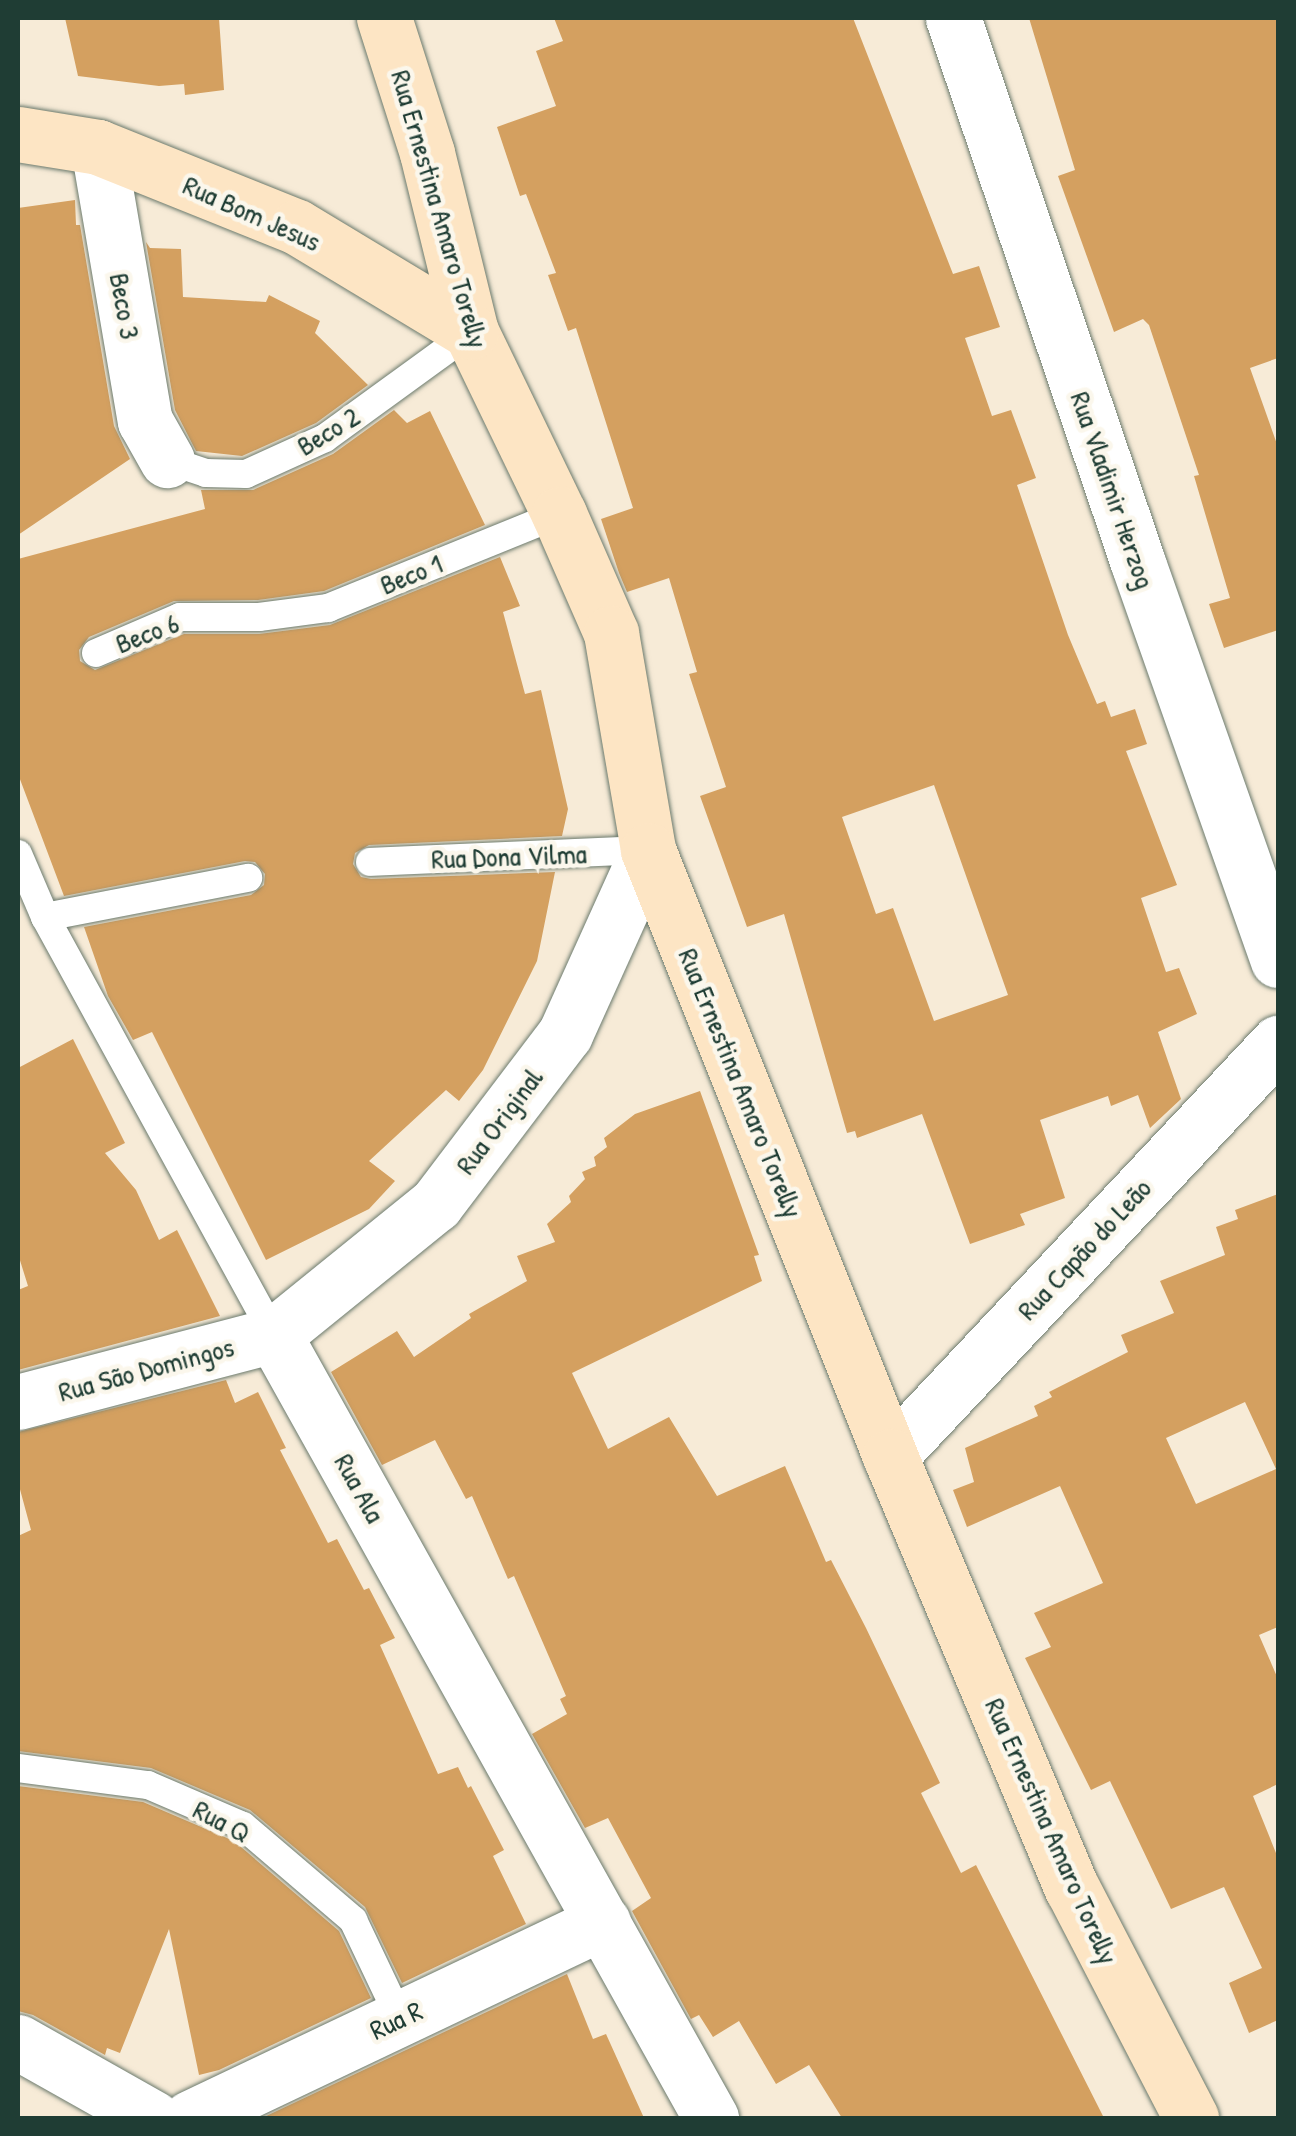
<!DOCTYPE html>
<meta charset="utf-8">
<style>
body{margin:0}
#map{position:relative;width:1296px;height:2136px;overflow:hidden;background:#f7ebd7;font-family:"Patrick Hand",sans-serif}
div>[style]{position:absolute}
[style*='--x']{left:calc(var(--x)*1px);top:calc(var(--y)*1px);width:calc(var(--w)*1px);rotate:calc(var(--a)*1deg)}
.building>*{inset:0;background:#d4a060}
.roads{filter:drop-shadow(0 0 2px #6b7a6d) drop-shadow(0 0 2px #6b7a6d)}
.lane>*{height:28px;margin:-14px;padding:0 14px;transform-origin:14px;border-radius:14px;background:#fff}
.street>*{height:55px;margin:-27.5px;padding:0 27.5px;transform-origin:27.5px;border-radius:27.5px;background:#fff}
.secondary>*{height:55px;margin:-27.5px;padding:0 27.5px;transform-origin:27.5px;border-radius:27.5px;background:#fde5c4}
span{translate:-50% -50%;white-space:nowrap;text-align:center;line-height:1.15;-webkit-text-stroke:9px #fbf7ec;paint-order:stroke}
.street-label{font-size:28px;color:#1f3d34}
.frame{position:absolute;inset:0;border:20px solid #1f3d34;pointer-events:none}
</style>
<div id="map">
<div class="building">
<div style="clip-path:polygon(65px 18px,219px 18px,224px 90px,185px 95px,184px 84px,159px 86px,78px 76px)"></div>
<div style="clip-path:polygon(evenodd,554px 18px,853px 18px,953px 274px,979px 266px,1000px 327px,965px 338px,992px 416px,1011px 410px,1036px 478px,1017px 485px,1068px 635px,1097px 704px,1105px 701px,1111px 717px,1135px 709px,1147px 744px,1126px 751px,1177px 885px,1141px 898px,1166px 972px,1179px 968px,1197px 1014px,1158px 1032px,1181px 1099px,1150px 1128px,1138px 1095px,1111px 1106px,1108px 1096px,1040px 1120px,1065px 1198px,1020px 1214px,1025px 1225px,970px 1244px,922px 1114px,857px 1138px,855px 1131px,847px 1133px,784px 914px,747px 927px,700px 796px,726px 787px,689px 674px,697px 672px,669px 578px,627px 592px,619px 573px,601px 519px,633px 508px,576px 328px,568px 331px,548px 275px,556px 273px,526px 194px,520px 196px,497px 127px,556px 106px,536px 51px,563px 41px,554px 18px,934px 785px,1008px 995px,934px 1021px,893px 908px,876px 914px,842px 817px,934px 785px)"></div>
<div style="clip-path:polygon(1029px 18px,1278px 18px,1278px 358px,1250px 368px,1278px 447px,1278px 630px,1224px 648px,1209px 604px,1230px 598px,1194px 476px,1199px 475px,1149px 325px,1143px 319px,1114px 332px,1058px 176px,1075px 170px)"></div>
<div style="clip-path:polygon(75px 200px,76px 225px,80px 225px,114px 426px,130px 459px,18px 535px,18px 208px)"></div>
<div style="clip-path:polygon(146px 242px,150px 248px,181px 249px,183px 297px,266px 302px,269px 295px,320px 321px,315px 333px,368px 385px,316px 423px,242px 456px,196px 451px,175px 410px)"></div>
<div style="clip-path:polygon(394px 410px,407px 423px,430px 411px,485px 525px,324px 591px,258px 600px,174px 601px,89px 637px,79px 650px,80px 661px,95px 670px,184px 634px,259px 634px,330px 625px,500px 557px,520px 606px,503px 612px,525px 694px,541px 690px,568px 809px,562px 836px,369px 845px,355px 853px,353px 864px,361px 877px,371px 879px,555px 872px,537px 961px,483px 1070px,459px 1101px,446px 1090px,369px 1161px,395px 1181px,369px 1209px,266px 1260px,152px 1032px,133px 1040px,108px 996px,84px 927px,251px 895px,264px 885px,265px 874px,255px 862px,245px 861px,64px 896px,18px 774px,18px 559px,205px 509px,201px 490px,253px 490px,333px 454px)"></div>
<div style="clip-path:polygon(73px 1039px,125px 1143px,105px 1153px,136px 1190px,159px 1240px,177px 1230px,220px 1316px,18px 1370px,18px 1290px,28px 1286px,18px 1254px,18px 1068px)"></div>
<div style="clip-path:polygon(700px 1091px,759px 1255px,754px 1256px,762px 1281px,572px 1373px,608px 1449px,669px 1417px,717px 1496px,785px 1466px,826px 1562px,831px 1560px,866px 1628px,940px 1783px,921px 1793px,961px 1873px,976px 1865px,1104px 2118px,842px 2118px,809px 2065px,776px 2084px,739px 2021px,713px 2037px,699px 2015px,691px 2019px,632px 1911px,651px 1898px,608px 1818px,585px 1828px,532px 1734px,567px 1714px,560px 1699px,566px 1696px,514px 1576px,508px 1579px,472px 1496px,466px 1499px,435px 1440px,382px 1465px,331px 1372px,397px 1331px,414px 1357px,471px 1318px,469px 1314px,527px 1281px,517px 1256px,555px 1242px,547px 1224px,571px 1202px,569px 1196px,585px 1179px,582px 1172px,596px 1166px,594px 1157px,607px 1147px,604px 1138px,635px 1114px)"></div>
<div style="clip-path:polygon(evenodd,1278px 1194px,1278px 1627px,1259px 1635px,1278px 1679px,1278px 1784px,1253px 1796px,1278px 1858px,1278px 2020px,1249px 2033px,1229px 1983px,1262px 1968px,1224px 1887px,1171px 1909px,1110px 1781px,1091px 1790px,1025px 1658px,1051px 1647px,1034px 1613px,1103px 1583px,1060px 1486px,967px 1527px,953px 1490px,974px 1482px,965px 1448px,1038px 1416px,1034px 1406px,1052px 1397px,1049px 1392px,1128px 1352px,1121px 1335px,1174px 1313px,1160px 1281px,1225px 1255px,1216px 1227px,1238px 1219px,1235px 1210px,1278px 1194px,1245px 1402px,1276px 1469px,1196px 1504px,1166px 1438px,1245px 1402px)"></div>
<div style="clip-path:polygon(226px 1380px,235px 1403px,258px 1392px,286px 1448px,280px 1450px,328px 1543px,337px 1539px,364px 1590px,369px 1588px,395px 1638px,380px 1645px,438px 1774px,458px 1767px,468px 1788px,471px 1786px,504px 1850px,493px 1856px,526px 1924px,402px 1983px,365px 1907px,250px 1810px,151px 1768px,18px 1751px,18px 1536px,31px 1530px,18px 1482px,18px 1432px)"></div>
<div style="clip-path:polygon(18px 1786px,143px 1802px,234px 1841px,339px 1931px,371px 1998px,219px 2070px,199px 2075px,169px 1929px,120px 2053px,107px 2048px,105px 2055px,33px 2015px,18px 2011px)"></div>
<div style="clip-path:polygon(567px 1974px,593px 2039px,606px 2034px,644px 2118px,262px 2118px)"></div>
</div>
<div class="roads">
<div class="lane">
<div style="--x:167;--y:460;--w:41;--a:18.4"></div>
<div style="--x:206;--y:473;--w:40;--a:1.4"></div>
<div style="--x:246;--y:474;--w:87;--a:-24.5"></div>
<div style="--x:325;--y:438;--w:180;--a:-36"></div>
<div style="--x:96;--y:653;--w:91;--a:-23.2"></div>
<div style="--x:180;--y:617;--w:79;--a:0"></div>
<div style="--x:259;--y:617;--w:70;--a:-7.4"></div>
<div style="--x:328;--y:608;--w:249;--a:-22.1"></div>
<div style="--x:18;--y:854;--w:69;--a:66.8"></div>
<div style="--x:45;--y:917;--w:477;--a:61.3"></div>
<div style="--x:370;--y:862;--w:278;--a:-2.5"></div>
<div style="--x:45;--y:917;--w:207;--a:-10.9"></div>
<div style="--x:18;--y:1768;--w:131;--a:7.5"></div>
<div style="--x:148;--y:1785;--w:103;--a:23.3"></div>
<div style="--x:243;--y:1826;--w:145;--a:40.5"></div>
<div style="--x:353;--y:1920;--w:110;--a:64.6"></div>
</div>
<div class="street">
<div style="--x:953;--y:18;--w:576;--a:71.25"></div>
<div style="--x:1138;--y:563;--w:421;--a:70.6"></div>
<div style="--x:98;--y:147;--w:278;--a:80.3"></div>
<div style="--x:145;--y:421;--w:45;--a:60.6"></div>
<div style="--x:274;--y:1335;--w:897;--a:60.83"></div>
<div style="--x:18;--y:1402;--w:265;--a:-14.7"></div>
<div style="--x:274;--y:1335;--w:208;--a:-39"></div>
<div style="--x:436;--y:1204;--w:213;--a:-52.8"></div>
<div style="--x:565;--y:1034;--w:202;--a:-65.7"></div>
<div style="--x:890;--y:1456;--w:567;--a:-46.79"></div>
<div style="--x:18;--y:2042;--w:155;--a:29.4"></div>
<div style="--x:190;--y:2118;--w:457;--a:-25.4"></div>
</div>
<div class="secondary">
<div style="--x:384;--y:18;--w:142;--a:72.3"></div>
<div style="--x:427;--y:153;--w:184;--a:76.2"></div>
<div style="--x:471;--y:332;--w:202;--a:64.2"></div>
<div style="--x:559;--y:514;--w:130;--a:66.4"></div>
<div style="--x:611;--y:633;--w:220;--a:80.3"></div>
<div style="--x:648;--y:850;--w:653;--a:68.23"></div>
<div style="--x:890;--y:1456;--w:469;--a:67.2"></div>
<div style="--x:1072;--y:1888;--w:259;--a:62.6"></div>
<div style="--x:18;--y:134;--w:81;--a:9.2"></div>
<div style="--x:98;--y:147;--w:214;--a:21.9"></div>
<div style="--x:297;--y:227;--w:203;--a:31.1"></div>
</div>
</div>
<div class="street-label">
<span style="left:440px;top:209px;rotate:74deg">Rua Ernestina Amaro Torelly</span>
<span style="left:252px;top:213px;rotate:24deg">Rua Bom Jesus</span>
<span style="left:125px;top:306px;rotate:80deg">Beco 3</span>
<span style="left:328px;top:431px;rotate:-31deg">Beco 2</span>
<span style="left:1113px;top:490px;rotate:71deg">Rua Vladimir Herzog</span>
<span style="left:411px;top:574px;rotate:-22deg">Beco 1</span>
<span style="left:147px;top:633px;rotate:-21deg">Beco 6</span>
<span style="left:509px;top:856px;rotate:-2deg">Rua Dona Vilma</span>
<span style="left:741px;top:1083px;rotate:68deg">Rua Ernestina Amaro Torelly</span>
<span style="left:499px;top:1121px;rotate:-53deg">Rua Original</span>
<span style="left:1084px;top:1249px;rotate:-47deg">Rua Capão do Leão</span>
<span style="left:146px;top:1369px;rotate:-15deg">Rua São Domingos</span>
<span style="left:360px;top:1488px;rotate:61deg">Rua Ala</span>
<span style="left:222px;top:1821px;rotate:28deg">Rua Q</span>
<span style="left:1052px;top:1831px;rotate:66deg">Rua Ernestina Amaro Torelly</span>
<span style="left:396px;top:2020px;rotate:-25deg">Rua R</span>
</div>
<div class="frame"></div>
</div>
